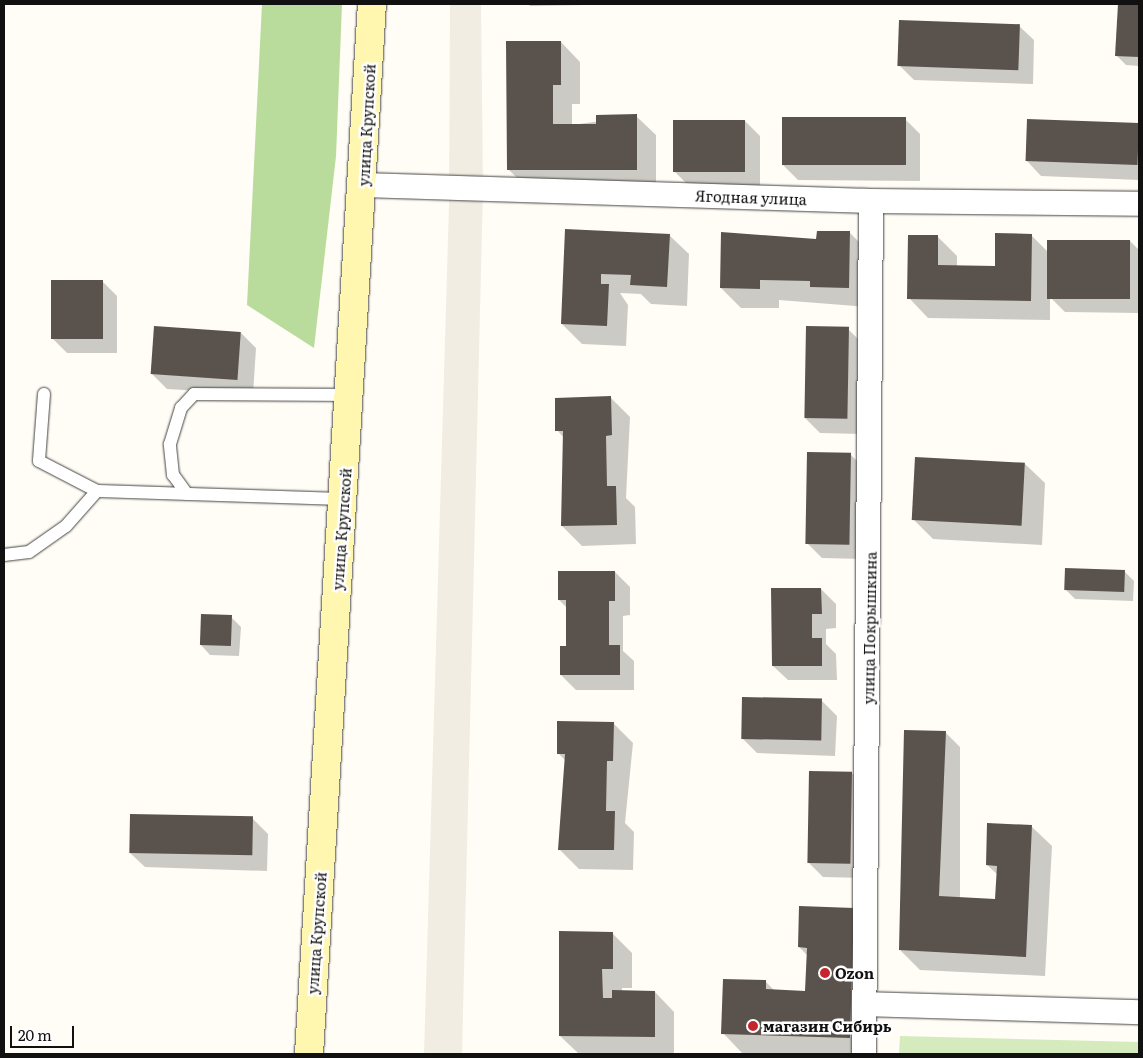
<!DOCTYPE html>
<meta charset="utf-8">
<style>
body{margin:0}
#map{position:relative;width:1143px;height:1058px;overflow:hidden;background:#fffdf5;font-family:Literata,serif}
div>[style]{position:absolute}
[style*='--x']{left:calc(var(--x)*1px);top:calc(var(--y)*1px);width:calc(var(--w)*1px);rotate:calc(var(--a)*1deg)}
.green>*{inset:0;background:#d5ebbd}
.forest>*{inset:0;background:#b9dc9c}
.plaza>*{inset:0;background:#f1ede2}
.shadow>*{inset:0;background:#0003}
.building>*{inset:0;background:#5a524d;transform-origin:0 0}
.roads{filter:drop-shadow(0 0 1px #444) drop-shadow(0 0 1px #444)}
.lane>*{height:12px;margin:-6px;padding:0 6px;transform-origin:6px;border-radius:6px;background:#fff}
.street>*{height:24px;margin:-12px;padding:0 12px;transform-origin:12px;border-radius:12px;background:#fff}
.secondary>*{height:28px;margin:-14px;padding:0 14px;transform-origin:14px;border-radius:14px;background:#fff6b0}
.dots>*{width:14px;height:14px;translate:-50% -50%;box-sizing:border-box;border:2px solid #fff;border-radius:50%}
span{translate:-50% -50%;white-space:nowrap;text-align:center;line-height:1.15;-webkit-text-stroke:5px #fff;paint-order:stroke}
.street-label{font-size:15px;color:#111}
.poi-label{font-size:15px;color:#111;font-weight:700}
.left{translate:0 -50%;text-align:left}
.frame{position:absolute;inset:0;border:5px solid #111;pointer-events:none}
.scale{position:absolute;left:10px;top:1026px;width:64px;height:22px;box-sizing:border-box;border:2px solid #111;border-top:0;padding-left:6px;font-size:15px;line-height:18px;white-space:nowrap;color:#111;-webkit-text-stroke:4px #fff;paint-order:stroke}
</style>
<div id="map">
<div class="green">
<div style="clip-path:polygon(900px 1036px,1139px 1042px,1139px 1054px,899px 1054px)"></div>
</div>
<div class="forest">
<div style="clip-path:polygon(262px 4px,342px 4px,336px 156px,314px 348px,247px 305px)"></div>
</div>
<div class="plaza">
<div style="clip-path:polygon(450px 4px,481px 4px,483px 188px,462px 1054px,424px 1054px,449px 204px)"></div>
</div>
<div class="shadow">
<div style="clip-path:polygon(528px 4px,584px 4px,585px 5px,530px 6px)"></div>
<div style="clip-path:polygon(1119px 4px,1139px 5px,1139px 66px,1126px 65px,1116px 55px)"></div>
<div style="clip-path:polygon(1019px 26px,1034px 40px,1033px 84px,914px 80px,899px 65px)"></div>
<div style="clip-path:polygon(561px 42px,580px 62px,580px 104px,572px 104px,572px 125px,636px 116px,656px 135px,656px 189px,528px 189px,508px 169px)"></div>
<div style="clip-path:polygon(905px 119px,920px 134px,920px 181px,798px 180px,783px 165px)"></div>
<div style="clip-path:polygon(1028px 120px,1139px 125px,1139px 180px,1041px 176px,1027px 161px)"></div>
<div style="clip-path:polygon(745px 121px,760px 136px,760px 187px,690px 187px,675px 172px)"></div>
<div style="clip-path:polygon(566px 230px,669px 235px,689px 254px,687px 306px,651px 304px,641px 294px,620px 293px,628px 305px,626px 346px,582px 344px,562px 324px)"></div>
<div style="clip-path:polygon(849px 232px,869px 252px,868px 307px,779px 300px,779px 308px,741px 308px,721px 288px,818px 240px)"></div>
<div style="clip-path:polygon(1031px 235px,1049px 253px,1130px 241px,1139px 250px,1139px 313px,1065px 312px,1050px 297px,1050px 320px,928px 318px,909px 298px,937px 236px,957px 256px,957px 266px,996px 267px)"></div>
<div style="clip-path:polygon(102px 281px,117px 296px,117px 353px,67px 353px,52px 338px)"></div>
<div style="clip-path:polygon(848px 329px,863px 344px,861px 434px,820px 433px,805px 418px)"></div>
<div style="clip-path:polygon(241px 333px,256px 348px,253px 394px,167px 389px,152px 374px)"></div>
<div style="clip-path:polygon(611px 398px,630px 417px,626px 498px,635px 507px,636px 544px,582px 546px,562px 526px,564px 438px,557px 430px)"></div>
<div style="clip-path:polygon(850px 454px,865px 469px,863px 559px,822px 558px,807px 543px)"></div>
<div style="clip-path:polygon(1025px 464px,1045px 483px,1042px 545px,933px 539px,913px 519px)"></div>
<div style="clip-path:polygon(1124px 571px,1134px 581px,1133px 601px,1075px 599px,1066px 590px)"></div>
<div style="clip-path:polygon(615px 572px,630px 587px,630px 615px,623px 616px,623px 651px,634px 661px,634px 690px,576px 690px,561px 675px,568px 647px,567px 608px,559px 600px)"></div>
<div style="clip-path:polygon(821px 589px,836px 604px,836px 628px,826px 629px,826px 644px,836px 654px,837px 680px,788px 680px,773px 666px)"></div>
<div style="clip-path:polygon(231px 617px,241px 627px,239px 656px,210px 655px,201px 645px)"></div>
<div style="clip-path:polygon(822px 701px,837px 716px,835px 756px,757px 753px,742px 738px)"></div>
<div style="clip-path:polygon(613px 723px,633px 743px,625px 823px,634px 832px,633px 870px,579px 869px,559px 849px,566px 761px,558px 753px)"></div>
<div style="clip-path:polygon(945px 732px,960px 747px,960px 898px,996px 900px,998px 875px,987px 865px,1032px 827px,1052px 846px,1045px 976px,920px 970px,900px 950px)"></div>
<div style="clip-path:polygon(852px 773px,867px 788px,865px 878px,823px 877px,808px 862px)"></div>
<div style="clip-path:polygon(253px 819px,268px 834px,267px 871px,145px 867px,130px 853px)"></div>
<div style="clip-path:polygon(854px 909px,869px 1054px,742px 1053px,723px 1033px,766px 982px,775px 991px,806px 992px,808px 956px,799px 947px)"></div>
<div style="clip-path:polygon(612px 933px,632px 953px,632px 988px,622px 988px,622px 992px,655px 992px,674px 1012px,674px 1054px,579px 1054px,560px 1036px)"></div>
</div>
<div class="building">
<div style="clip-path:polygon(1118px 4px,1139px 4px,1139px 57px,1115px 56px)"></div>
<div style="left:899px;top:20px;width:121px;height:46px;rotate:2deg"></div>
<div style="clip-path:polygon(506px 41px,561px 41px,561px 85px,553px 85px,553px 124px,596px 124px,596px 115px,637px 114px,637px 170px,507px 170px)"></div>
<div style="left:782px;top:117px;width:124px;height:48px"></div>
<div style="left:1027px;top:119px;width:112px;height:42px;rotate:2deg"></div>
<div style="left:673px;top:120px;width:72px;height:52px"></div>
<div style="clip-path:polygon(565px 229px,670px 234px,667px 287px,630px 285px,631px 275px,601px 274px,601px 284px,609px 284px,607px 326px,561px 324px)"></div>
<div style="clip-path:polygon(817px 231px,850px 231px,849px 288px,810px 287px,810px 281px,760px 280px,760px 289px,720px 288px,721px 232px,816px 239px)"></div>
<div style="clip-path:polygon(995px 233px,1032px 234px,1031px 301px,907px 299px,908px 235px,938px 235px,938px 265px,995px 266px)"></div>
<div style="left:1130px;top:240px;width:59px;height:83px;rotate:90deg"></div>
<div style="left:51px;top:280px;width:52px;height:59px"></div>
<div style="left:154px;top:326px;width:87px;height:48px;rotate:4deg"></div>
<div style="left:806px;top:326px;width:43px;height:92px;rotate:1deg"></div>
<div style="clip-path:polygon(611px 396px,612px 435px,606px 436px,607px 486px,616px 486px,617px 525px,561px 526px,563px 431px,555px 431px,555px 398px)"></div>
<div style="left:807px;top:452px;width:44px;height:92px;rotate:1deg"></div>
<div style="left:915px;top:457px;width:110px;height:63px;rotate:3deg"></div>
<div style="left:1065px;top:568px;width:60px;height:22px;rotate:2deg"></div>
<div style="clip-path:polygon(558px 571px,615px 571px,615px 601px,609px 601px,609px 645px,620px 645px,620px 675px,560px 675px,560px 646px,566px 646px,566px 600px,558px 600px)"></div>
<div style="clip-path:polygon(771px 588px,821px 588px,822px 614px,812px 614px,812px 638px,822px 638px,822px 666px,772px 666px)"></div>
<div style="left:201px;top:614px;width:31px;height:31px;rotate:2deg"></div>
<div style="left:742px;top:697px;width:80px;height:42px;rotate:1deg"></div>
<div style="clip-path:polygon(557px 721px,614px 722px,613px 761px,607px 761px,606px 811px,615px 811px,614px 850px,558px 850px,565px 754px,557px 754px)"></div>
<div style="clip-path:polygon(904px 730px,946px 731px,939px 896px,995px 899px,997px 866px,986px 865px,987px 823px,1032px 825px,1026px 957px,899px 950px)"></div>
<div style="left:809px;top:771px;width:43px;height:92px;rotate:1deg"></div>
<div style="left:130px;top:814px;width:123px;height:39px;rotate:1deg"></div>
<div style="clip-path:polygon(799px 906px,854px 908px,850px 1038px,721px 1034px,723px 979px,766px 980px,766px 989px,805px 991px,807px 948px,798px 947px)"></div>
<div style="clip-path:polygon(559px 931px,613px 932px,613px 969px,602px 969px,603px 998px,612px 998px,612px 990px,655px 991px,655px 1037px,559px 1036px)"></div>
</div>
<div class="roads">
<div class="lane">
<div style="--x:44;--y:394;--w:67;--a:94.3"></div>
<div style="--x:39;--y:461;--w:65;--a:27.3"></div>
<div style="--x:187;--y:494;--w:24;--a:-126"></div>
<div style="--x:173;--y:475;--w:31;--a:-96"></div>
<div style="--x:170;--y:444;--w:38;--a:-73"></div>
<div style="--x:181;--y:408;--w:19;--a:-47"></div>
<div style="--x:194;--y:394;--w:155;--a:0.4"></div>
<div style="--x:4;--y:555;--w:25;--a:-7"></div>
<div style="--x:29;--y:552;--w:45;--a:-35.1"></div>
<div style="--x:66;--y:526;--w:47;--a:-48.5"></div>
<div style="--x:97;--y:491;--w:246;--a:1.9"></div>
</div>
<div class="street">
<div style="--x:363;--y:185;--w:508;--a:1.8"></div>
<div style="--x:871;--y:201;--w:268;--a:0.6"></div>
<div style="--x:866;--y:1004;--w:273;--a:1.7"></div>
<div style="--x:864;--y:1054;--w:853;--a:-89.53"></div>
</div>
<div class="secondary">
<div style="--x:309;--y:1054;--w:1052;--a:-86.57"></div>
</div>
</div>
<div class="dots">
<div style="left:825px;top:973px;background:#c4262e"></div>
<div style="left:753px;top:1026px;background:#c4262e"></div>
</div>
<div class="street-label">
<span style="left:366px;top:125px;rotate:-87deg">улица Крупской</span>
<span style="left:751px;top:197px;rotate:2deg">Ягодная улица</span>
<span style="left:341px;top:529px;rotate:-86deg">улица Крупской</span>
<span style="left:869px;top:628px;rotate:-89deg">улица Покрышкина</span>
<span style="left:316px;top:933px;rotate:-86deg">улица Крупской</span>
</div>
<div class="poi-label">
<span class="left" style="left:835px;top:973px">Ozon</span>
<span class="left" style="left:763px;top:1026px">магазин Сибирь</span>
</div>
<div class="frame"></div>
<div class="scale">20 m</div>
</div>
